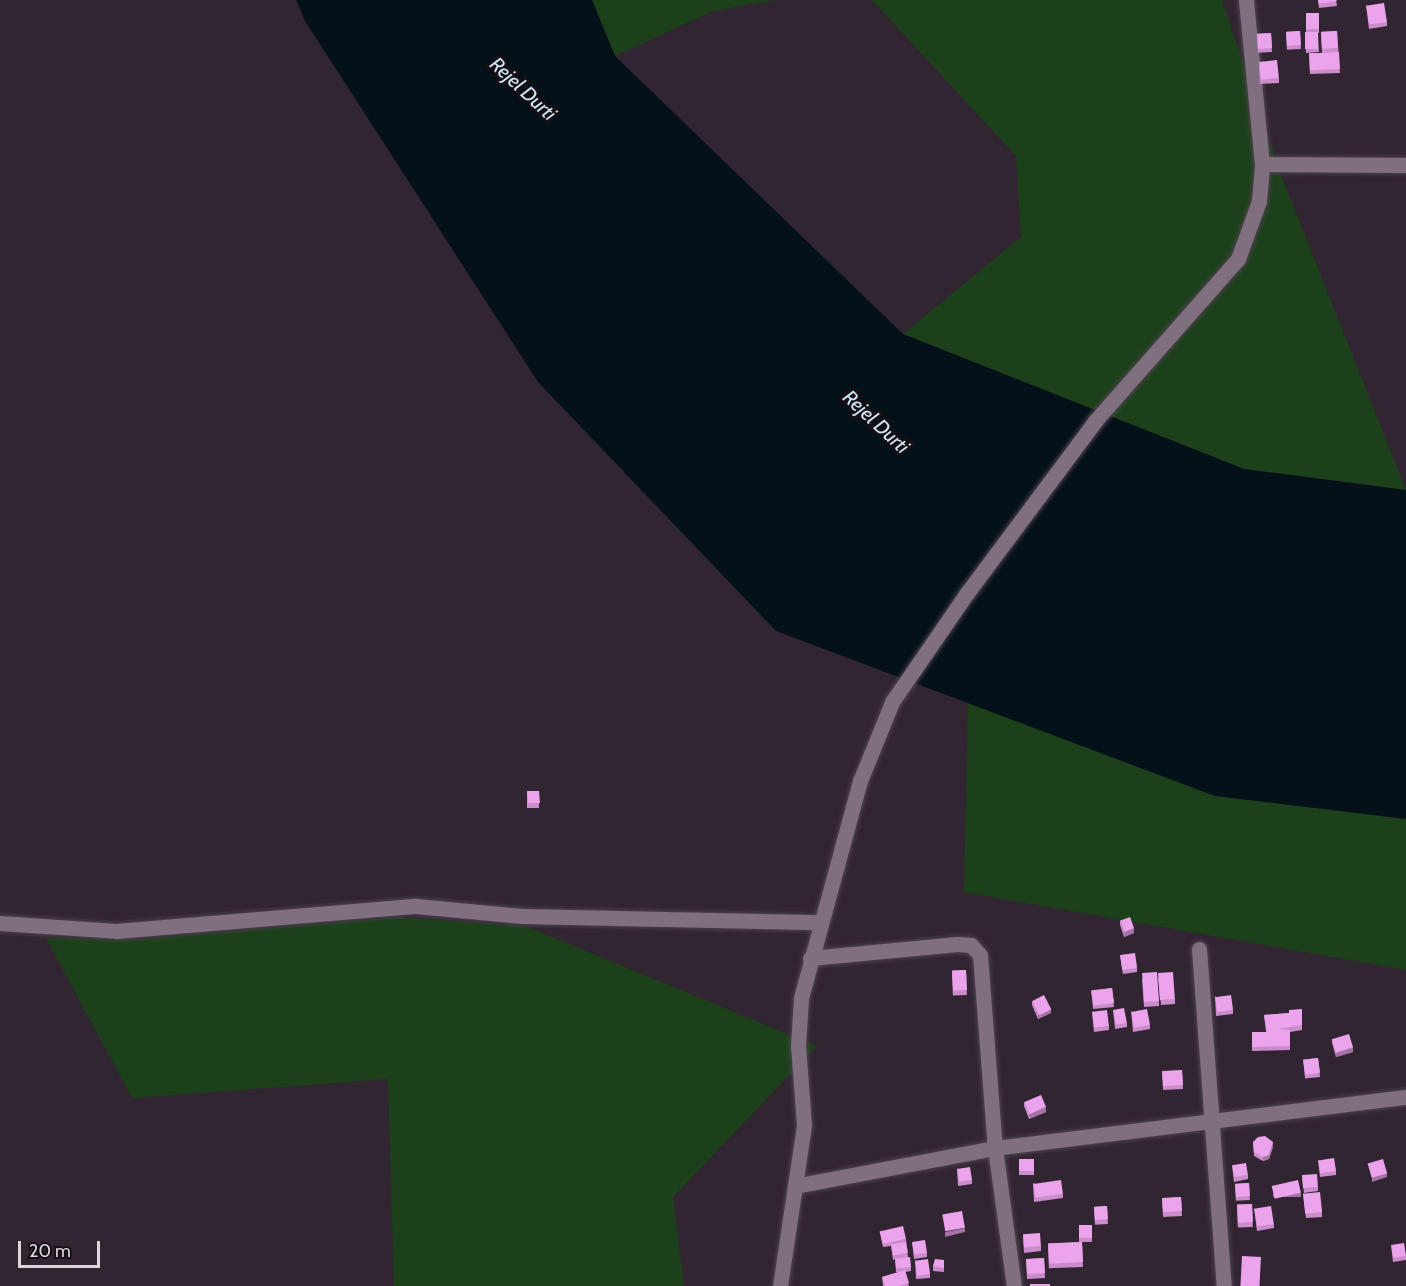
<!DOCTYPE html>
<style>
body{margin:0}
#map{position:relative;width:1406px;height:1286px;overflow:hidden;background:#322532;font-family:Cabin,sans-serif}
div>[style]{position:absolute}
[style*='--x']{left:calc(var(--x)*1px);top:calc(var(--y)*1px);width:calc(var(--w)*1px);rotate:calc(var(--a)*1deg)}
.green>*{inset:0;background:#1c411a}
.water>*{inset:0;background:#041118}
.roads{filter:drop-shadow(0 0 2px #4d424d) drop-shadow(0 0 2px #4d424d)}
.minor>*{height:15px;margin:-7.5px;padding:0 7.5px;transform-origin:7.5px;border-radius:7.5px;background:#806f7f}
.wall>*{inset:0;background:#ca8cca;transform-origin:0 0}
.shaded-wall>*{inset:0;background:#a472a4;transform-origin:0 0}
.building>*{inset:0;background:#eba3eb;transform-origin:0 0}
span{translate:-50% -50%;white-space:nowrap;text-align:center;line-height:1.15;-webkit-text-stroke:6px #161016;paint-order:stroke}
.water-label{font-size:20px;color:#cfe6f4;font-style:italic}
.scale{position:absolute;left:18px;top:1241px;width:82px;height:27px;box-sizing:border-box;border:3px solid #ded5de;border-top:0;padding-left:8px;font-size:18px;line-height:21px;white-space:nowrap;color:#ded5de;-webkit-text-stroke:4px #161016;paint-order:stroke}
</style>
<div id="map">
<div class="green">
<div style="clip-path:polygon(592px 0,774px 0,713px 11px,615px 56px)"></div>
<div style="clip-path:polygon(872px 0,1222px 0,1281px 175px,1406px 490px,1244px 469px,903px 334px,1021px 237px,1016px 156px)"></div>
<div style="clip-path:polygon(968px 703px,1215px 796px,1406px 819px,1406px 970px,964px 892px)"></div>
<div style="clip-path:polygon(394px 917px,525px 926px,817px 1046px,673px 1197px,684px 1286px,394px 1286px,388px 1079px,132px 1098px,46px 938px,139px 939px)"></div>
</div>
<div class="water">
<div style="clip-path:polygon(296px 0,592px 0,615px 56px,903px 334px,1244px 469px,1406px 490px,1406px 819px,1215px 796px,776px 631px,538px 382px,305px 21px)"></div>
</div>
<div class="roads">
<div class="minor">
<div style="--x:1262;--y:164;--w:144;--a:0.4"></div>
<div style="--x:0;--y:923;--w:116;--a:3.9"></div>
<div style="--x:116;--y:931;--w:301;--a:-4.8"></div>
<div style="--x:416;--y:906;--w:106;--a:5.4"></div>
<div style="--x:522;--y:916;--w:298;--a:1.2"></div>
<div style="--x:1199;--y:949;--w:338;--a:85.8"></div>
<div style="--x:810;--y:958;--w:148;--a:-5.4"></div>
<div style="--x:957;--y:944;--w:14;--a:4"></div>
<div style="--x:971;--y:945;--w:13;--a:48"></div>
<div style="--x:980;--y:955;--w:194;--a:85.6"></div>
<div style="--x:995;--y:1148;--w:139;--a:82.2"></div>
<div style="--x:795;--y:1186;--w:204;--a:-10.8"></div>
<div style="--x:995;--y:1148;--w:414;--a:-7.1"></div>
<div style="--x:780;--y:1286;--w:163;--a:-81.5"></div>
<div style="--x:804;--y:1125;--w:79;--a:-94.3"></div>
<div style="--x:798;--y:1046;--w:48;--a:-86.4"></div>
<div style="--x:801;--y:998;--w:225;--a:-74.8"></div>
<div style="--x:860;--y:781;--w:85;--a:-67.9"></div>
<div style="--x:892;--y:702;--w:132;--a:-55.5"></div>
<div style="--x:967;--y:593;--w:214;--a:-53.3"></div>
<div style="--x:1095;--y:421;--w:216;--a:-48.6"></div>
<div style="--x:1238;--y:259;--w:62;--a:-70.1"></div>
<div style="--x:1259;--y:201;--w:37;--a:-85"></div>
<div style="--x:1262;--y:164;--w:165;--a:-95.6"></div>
</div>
</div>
<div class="wall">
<div style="clip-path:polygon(1318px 0,1336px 0,1337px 6px,1319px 8px)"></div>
<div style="clip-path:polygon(1366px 5px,1387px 22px,1387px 26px,1369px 29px)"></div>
<div style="clip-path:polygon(1306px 13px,1319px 13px,1319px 33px,1318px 33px,1319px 52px,1306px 53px,1305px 37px,1306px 32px)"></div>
<div style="left:1300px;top:31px;width:18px;height:14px;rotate:87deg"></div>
<div style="clip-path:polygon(1337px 31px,1340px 73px,1310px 74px,1309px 53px,1322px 53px,1321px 32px)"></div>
<div style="left:1271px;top:33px;width:19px;height:14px;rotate:87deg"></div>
<div style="clip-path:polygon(1259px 66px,1279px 78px,1279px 83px,1260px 84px)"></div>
<div style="left:527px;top:791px;width:12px;height:17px"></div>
<div style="clip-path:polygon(1120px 920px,1134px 933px,1124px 937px,1120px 925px)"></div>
<div style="clip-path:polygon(1120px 955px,1137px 968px,1137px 972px,1123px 974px)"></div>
<div style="left:966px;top:970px;width:25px;height:14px;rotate:88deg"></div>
<div style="clip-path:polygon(1142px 978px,1159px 1001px,1159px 1006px,1144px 1007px)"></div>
<div style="clip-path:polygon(1158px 978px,1175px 999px,1175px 1004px,1161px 1005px)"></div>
<div style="left:1112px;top:988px;width:19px;height:21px;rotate:84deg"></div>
<div style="clip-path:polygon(1215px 996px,1233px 1010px,1233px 1014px,1216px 1016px)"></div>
<div style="clip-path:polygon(1032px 1001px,1051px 1013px,1038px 1019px,1032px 1005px)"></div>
<div style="clip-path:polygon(1302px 1009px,1302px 1030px,1290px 1032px,1290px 1050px,1252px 1051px,1252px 1032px,1266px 1032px,1264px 1015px,1289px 1013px)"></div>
<div style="clip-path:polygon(1113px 1010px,1127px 1023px,1127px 1027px,1115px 1029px)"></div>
<div style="clip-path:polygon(1131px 1011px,1150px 1025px,1150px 1029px,1133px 1032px)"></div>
<div style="clip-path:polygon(1092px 1012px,1109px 1026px,1109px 1030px,1094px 1032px)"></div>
<div style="clip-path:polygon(1332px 1039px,1353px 1052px,1336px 1057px,1332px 1043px)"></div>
<div style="left:1318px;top:1058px;width:19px;height:15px;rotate:84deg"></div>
<div style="left:1182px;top:1070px;width:19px;height:20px;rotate:87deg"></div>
<div style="clip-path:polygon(1024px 1102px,1046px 1112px,1029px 1119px,1024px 1106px)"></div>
<div style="clip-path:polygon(1253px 1142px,1273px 1147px,1269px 1159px,1263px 1161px,1254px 1156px)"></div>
<div style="left:1034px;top:1159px;width:16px;height:15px;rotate:90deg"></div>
<div style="clip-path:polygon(1318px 1160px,1336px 1171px,1336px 1175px,1320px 1177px)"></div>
<div style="clip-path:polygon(1232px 1165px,1248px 1175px,1248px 1179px,1234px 1182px)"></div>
<div style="clip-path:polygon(957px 1168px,972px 1180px,972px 1184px,958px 1186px)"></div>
<div style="clip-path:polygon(1302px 1176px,1318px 1187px,1318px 1191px,1304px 1193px)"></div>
<div style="clip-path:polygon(1033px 1183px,1063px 1194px,1063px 1198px,1034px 1202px)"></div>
<div style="left:1249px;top:1183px;width:17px;height:14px;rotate:87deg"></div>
<div style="clip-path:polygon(1303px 1193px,1322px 1212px,1322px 1217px,1306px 1218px)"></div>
<div style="left:1181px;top:1197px;width:19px;height:19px;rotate:87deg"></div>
<div style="left:1252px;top:1204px;width:23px;height:15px;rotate:88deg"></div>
<div style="left:1107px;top:1206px;width:18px;height:13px;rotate:87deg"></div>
<div style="clip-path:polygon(1254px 1208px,1274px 1224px,1274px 1228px,1257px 1231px)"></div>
<div style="left:1079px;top:1225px;width:13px;height:17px"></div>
<div style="clip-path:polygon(880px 1231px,906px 1239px,908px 1257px,911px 1267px,911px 1271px,905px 1272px,909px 1286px,883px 1286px,882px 1277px,899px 1272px,896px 1272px,895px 1259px,893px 1260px,891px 1246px,883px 1247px)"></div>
<div style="clip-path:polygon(1023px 1235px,1041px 1246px,1041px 1251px,1024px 1253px)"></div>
<div style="clip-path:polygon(912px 1242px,927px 1253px,927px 1257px,914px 1259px)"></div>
<div style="left:1082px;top:1242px;width:25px;height:34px;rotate:88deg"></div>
<div style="clip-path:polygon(1391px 1245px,1406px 1256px,1406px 1260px,1393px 1262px)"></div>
<div style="left:1044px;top:1258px;width:20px;height:18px;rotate:87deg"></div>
<div style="clip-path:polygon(915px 1260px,930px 1274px,930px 1278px,916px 1279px)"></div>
<div style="clip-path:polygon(944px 1260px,944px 1272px,933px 1271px,933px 1266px)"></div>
</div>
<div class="shaded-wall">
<div style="clip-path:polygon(1134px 928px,1134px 933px,1124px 937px,1124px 932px)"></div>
<div style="clip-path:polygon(1051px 1009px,1051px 1013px,1038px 1019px,1038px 1015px)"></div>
<div style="clip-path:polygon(1353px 1047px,1353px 1052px,1336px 1057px,1336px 1053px)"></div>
<div style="clip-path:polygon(1046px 1107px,1046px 1112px,1029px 1119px,1029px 1114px)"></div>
<div style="clip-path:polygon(1273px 1142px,1273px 1147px,1269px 1159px,1263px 1161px,1263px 1157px)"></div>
<div style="clip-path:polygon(1387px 1173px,1387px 1177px,1372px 1182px,1372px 1177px)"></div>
<div style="left:1301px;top:1193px;width:4px;height:28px;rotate:90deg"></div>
<div style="clip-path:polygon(965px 1228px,965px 1232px,945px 1237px,945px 1232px)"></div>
</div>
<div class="building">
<div style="clip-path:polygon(1318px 0,1336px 0,1337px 1px,1319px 4px)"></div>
<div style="left:1384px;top:3px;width:19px;height:18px;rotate:81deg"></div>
<div style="left:1306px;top:13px;width:13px;height:16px"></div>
<div style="left:1300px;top:31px;width:14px;height:14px;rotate:86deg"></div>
<div style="left:1337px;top:31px;width:17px;height:16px;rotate:87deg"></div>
<div style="left:1305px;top:32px;width:13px;height:17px"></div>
<div style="left:1271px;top:33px;width:15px;height:14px;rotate:86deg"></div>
<div style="left:1339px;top:52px;width:17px;height:30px;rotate:87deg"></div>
<div style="left:1277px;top:60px;width:18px;height:18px;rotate:84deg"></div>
<div style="clip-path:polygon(527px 791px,539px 791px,540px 803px,528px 803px)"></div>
<div style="left:1130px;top:917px;width:12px;height:10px;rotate:70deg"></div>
<div style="left:1135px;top:953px;width:15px;height:15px;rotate:82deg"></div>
<div style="left:966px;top:970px;width:20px;height:14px;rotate:87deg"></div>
<div style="left:1157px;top:972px;width:29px;height:15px;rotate:86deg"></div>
<div style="left:1173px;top:972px;width:27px;height:15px;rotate:86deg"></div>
<div style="left:1112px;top:988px;width:15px;height:21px;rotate:82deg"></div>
<div style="left:1044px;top:995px;width:16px;height:13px;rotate:63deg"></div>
<div style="left:1231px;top:995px;width:15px;height:16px;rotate:82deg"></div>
<div style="left:1124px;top:1008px;width:15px;height:11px;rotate:79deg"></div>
<div style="left:1147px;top:1009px;width:16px;height:16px;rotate:79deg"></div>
<div style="clip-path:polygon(1302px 1009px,1302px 1025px,1278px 1029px,1290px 1030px,1290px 1046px,1252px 1047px,1252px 1032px,1267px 1032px,1264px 1015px,1289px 1013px,1289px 1010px)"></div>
<div style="left:1107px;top:1010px;width:16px;height:15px;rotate:83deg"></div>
<div style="left:1349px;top:1034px;width:14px;height:18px;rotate:73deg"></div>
<div style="left:1318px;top:1058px;width:15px;height:15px;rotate:82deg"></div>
<div style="left:1182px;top:1070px;width:15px;height:20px;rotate:86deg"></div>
<div style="left:1041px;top:1095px;width:13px;height:18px;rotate:67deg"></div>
<div style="clip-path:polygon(1265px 1136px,1273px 1142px,1269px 1155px,1263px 1157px,1254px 1152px,1253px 1142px,1258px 1137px)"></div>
<div style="left:1334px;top:1158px;width:13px;height:16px;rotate:81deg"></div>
<div style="left:1034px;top:1159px;width:12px;height:15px;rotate:90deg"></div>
<div style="left:1383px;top:1159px;width:15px;height:16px;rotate:74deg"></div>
<div style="left:1246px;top:1163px;width:12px;height:14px;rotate:81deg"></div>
<div style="left:970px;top:1167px;width:13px;height:13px;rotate:81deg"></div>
<div style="left:1317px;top:1174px;width:13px;height:15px;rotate:86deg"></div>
<div style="left:1061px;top:1180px;width:14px;height:28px;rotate:82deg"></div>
<div style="left:1298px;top:1180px;width:13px;height:27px;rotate:77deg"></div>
<div style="left:1249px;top:1183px;width:13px;height:14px;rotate:86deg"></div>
<div style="left:1320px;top:1192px;width:20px;height:17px;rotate:84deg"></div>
<div style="left:1181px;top:1197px;width:14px;height:19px;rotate:86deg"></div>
<div style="left:1252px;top:1204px;width:18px;height:15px;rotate:87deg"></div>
<div style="left:1107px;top:1206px;width:13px;height:13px;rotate:86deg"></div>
<div style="left:1271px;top:1206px;width:18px;height:17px;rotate:81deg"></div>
<div style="left:962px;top:1211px;width:17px;height:20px;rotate:80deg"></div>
<div style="left:1079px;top:1225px;width:13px;height:13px"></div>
<div style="left:903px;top:1226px;width:13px;height:24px;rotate:77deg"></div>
<div style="left:1040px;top:1233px;width:13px;height:17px;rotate:86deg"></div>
<div style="left:925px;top:1240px;width:13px;height:13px;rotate:81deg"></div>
<div style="left:906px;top:1242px;width:11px;height:15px;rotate:80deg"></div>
<div style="left:1082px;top:1242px;width:20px;height:34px;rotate:87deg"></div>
<div style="left:1404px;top:1243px;width:13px;height:13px;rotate:81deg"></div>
<div style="left:1242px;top:1256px;width:19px;height:30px;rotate:3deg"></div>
<div style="left:910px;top:1257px;width:10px;height:15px;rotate:84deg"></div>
<div style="left:1044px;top:1258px;width:15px;height:18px;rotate:86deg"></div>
<div style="left:928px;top:1259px;width:15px;height:13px;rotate:82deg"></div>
<div style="clip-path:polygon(935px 1259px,944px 1260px,944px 1268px,933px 1266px)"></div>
<div style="clip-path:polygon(905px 1270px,909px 1283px,899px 1286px,885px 1286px,882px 1277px)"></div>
<div style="left:1030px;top:1284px;width:20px;height:2px"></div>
</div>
<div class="water-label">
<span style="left:523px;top:89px;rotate:43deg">Rejel Durti</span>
<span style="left:876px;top:422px;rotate:43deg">Rejel Durti</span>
</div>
<div class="scale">20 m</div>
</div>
